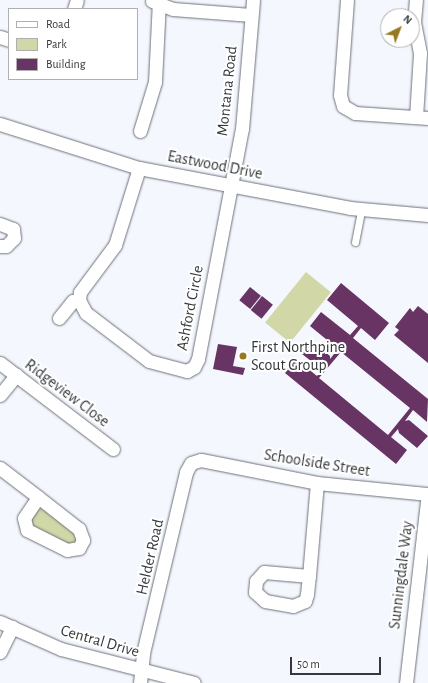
<!DOCTYPE html>
<style>
body{margin:0}
#map{position:relative;width:428px;height:683px;overflow:hidden;background:#f4f8fe;font-family:"Alegreya Sans",sans-serif}
div>[style]{position:absolute}
[style*='--x']{left:calc(var(--x)*1px);top:calc(var(--y)*1px);width:calc(var(--w)*1px);rotate:calc(var(--a)*1deg)}
.green>*{inset:0;background:#d1d7a7;transform-origin:0 0}
.building>*{inset:0;background:#673463;transform-origin:0 0}
.roads{filter:drop-shadow(0 0 1px #6d7177) drop-shadow(0 0 1px #6d7177)}
.service>*{height:7px;margin:-3.5px;padding:0 3.5px;transform-origin:3.5px;border-radius:3.5px;background:#fff}
.minor>*{height:13px;margin:-6.5px;padding:0 6.5px;transform-origin:6.5px;border-radius:6.5px;background:#fff}
.dots>*{width:11px;height:11px;translate:-50% -50%;box-sizing:border-box;border:2px solid #fff;border-radius:50%}
span{translate:-50% -50%;white-space:nowrap;text-align:center;line-height:1.15;-webkit-text-stroke:4px #fff;paint-order:stroke}
.street-label{font-size:16px;color:#36383b}
.poi-label{font-size:16px;color:#36383b}
.left{translate:0 -50%;text-align:left}
.legend{position:absolute;left:8px;top:8px;width:130px;height:72px;box-sizing:border-box;background:#fff;border:1px solid #afafb1;margin:0;padding:5px 7px;list-style:none;font-size:12px;color:#36383b}
.legend li{display:flex;align-items:center;gap:8px;height:20px}
.legend b{width:20px;border:1px solid #afafb1}
.north{position:absolute;left:380px;top:8px;width:40px;height:40px;box-sizing:border-box;background:#fff;border:1px solid #afafb1;border-radius:50%;rotate:42deg;font-size:11px;font-weight:700;line-height:16px;text-align:center;color:#36383b}
.north::after{content:'';display:block;margin:auto;width:14px;height:18px;background:#977921;clip-path:polygon(50% 0,100% 100%,50% 72%,0 100%)}
.scale{position:absolute;left:290px;top:657px;width:91px;height:18px;box-sizing:border-box;border:2px solid #36383b;border-top:0;padding-left:5px;font-size:12px;line-height:14px;white-space:nowrap;color:#36383b;-webkit-text-stroke:3px #fff;paint-order:stroke}
</style>
<div id="map">
<div class="green">
<div style="left:306px;top:272px;width:32px;height:65px;rotate:39deg"></div>
<div style="clip-path:polygon(37px 509px,46px 509px,79px 537px,73px 546px,35px 530px,30px 523px,31px 515px)"></div>
</div>
<div class="building">
<div style="clip-path:polygon(evenodd,341px 283px,389px 323px,375px 340px,361px 328px,353px 338px,428px 399px,427px 422px,413px 410px,405px 421px,409px 420px,428px 436px,417px 448px,399px 433px,398px 429px,391px 437px,407px 450px,396px 464px,285px 373px,296px 359px,317px 376px,324px 367px,320px 368px,302px 354px,312px 341px,330px 356px,330px 359px,338px 349px,310px 326px,321px 312px,350px 335px,358px 326px,327px 300px,341px 283px,341px 352px,410px 408px,388px 435px,319px 378px,341px 352px)"></div>
<div style="left:250px;top:287px;width:14px;height:17px;rotate:39deg"></div>
<div style="left:262px;top:296px;width:14px;height:18px;rotate:39deg"></div>
<div style="clip-path:polygon(418px 306px,428px 314px,428px 363px,394px 335px,399px 330px,395px 327px,410px 308px,413px 312px)"></div>
<div style="clip-path:polygon(218px 344px,237px 347px,233px 366px,245px 368px,243px 375px,213px 369px)"></div>
</div>
<div class="roads">
<div class="service">
<div style="--x:355;--y:242;--w:33;--a:-79"></div>
</div>
<div class="minor">
<div style="--x:347;--y:0;--w:95;--a:94.2"></div>
<div style="--x:340;--y:95;--w:11;--a:75"></div>
<div style="--x:343;--y:106;--w:14;--a:30"></div>
<div style="--x:355;--y:113;--w:73;--a:3.9"></div>
<div style="--x:152;--y:1;--w:22;--a:21"></div>
<div style="--x:173;--y:9;--w:78;--a:4.4"></div>
<div style="--x:74;--y:9;--w:9;--a:-72"></div>
<div style="--x:0;--y:37;--w:9;--a:18"></div>
<div style="--x:416;--y:117;--w:64;--a:-86.4"></div>
<div style="--x:420;--y:53;--w:32;--a:-101"></div>
<div style="--x:414;--y:22;--w:22;--a:-85"></div>
<div style="--x:0;--y:124;--w:146;--a:17.6"></div>
<div style="--x:139;--y:168;--w:215;--a:10.7"></div>
<div style="--x:350;--y:208;--w:78;--a:5.1"></div>
<div style="--x:140;--y:131;--w:51;--a:-73"></div>
<div style="--x:155;--y:82;--w:82;--a:-87.2"></div>
<div style="--x:139;--y:168;--w:81;--a:107.3"></div>
<div style="--x:115;--y:245;--w:59;--a:126.7"></div>
<div style="--x:80;--y:292;--w:8;--a:97"></div>
<div style="--x:79;--y:300;--w:15;--a:62"></div>
<div style="--x:86;--y:313;--w:79;--a:37.3"></div>
<div style="--x:149;--y:361;--w:39;--a:15"></div>
<div style="--x:187;--y:371;--w:8;--a:-30"></div>
<div style="--x:194;--y:367;--w:9;--a:-63"></div>
<div style="--x:198;--y:359;--w:234;--a:-79.2"></div>
<div style="--x:242;--y:129;--w:129;--a:-85.1"></div>
<div style="--x:0;--y:224;--w:14;--a:21"></div>
<div style="--x:13;--y:229;--w:9;--a:84"></div>
<div style="--x:14;--y:238;--w:11;--a:135"></div>
<div style="--x:6;--y:246;--w:6;--a:180"></div>
<div style="--x:59;--y:318;--w:22;--a:-51"></div>
<div style="--x:73;--y:301;--w:6;--a:-9"></div>
<div style="--x:0;--y:363;--w:142;--a:37.3"></div>
<div style="--x:0;--y:395;--w:26;--a:-51"></div>
<div style="--x:0;--y:468;--w:48;--a:37.3"></div>
<div style="--x:38;--y:497;--w:52;--a:38"></div>
<div style="--x:79;--y:529;--w:12;--a:70"></div>
<div style="--x:83;--y:540;--w:9;--a:117"></div>
<div style="--x:79;--y:548;--w:12;--a:171"></div>
<div style="--x:67;--y:550;--w:45;--a:-153.4"></div>
<div style="--x:27;--y:530;--w:12;--a:-104"></div>
<div style="--x:24;--y:518;--w:25;--a:-56"></div>
<div style="--x:309;--y:576;--w:45;--a:-174.9"></div>
<div style="--x:264;--y:572;--w:12;--a:132"></div>
<div style="--x:256;--y:581;--w:11;--a:95"></div>
<div style="--x:255;--y:592;--w:13;--a:42"></div>
<div style="--x:265;--y:601;--w:28;--a:10"></div>
<div style="--x:293;--y:606;--w:13;--a:-23"></div>
<div style="--x:305;--y:601;--w:7;--a:-74"></div>
<div style="--x:307;--y:594;--w:18;--a:-84"></div>
<div style="--x:309;--y:576;--w:93;--a:-85.1"></div>
<div style="--x:0;--y:622;--w:67;--a:23.9"></div>
<div style="--x:61;--y:649;--w:137;--a:14.3"></div>
<div style="--x:0;--y:652;--w:28;--a:-64"></div>
<div style="--x:140;--y:683;--w:30;--a:-84"></div>
<div style="--x:143;--y:653;--w:186;--a:-76.6"></div>
<div style="--x:186;--y:472;--w:10;--a:-61"></div>
<div style="--x:191;--y:463;--w:10;--a:-17"></div>
<div style="--x:201;--y:460;--w:118;--a:11.2"></div>
<div style="--x:317;--y:483;--w:112;--a:5.7"></div>
<div style="--x:406;--y:683;--w:190;--a:-83.4"></div>
</div>
</div>
<div class="dots">
<div style="left:243px;top:356px;background:#977921"></div>
</div>
<div class="street-label">
<span style="left:227px;top:91px;rotate:-84deg">Montana Road</span>
<span style="left:215px;top:165px;rotate:11deg">Eastwood Drive</span>
<span style="left:190px;top:308px;rotate:-79deg">Ashford Circle</span>
<span style="left:67px;top:393px;rotate:37deg">Ridgeview Close</span>
<span style="left:317px;top:463px;rotate:9deg">Schoolside Street</span>
<span style="left:150px;top:557px;rotate:-77deg">Helder Road</span>
<span style="left:401px;top:575px;rotate:-83deg">Sunningdale Way</span>
<span style="left:100px;top:641px;rotate:16deg">Central Drive</span>
</div>
<div class="poi-label">
<span class="left" style="left:251px;top:356px">First Northpine<br>Scout Group</span>
</div>
<ul class="legend">
<li><b style="height:5px;background:#fff"></b>Road</li>
<li><b style="height:11px;background:#d1d7a7"></b>Park</li>
<li><b style="height:11px;background:#673463"></b>Building</li>
</ul>
<div class="north">N</div>
<div class="scale">50 m</div>
</div>
